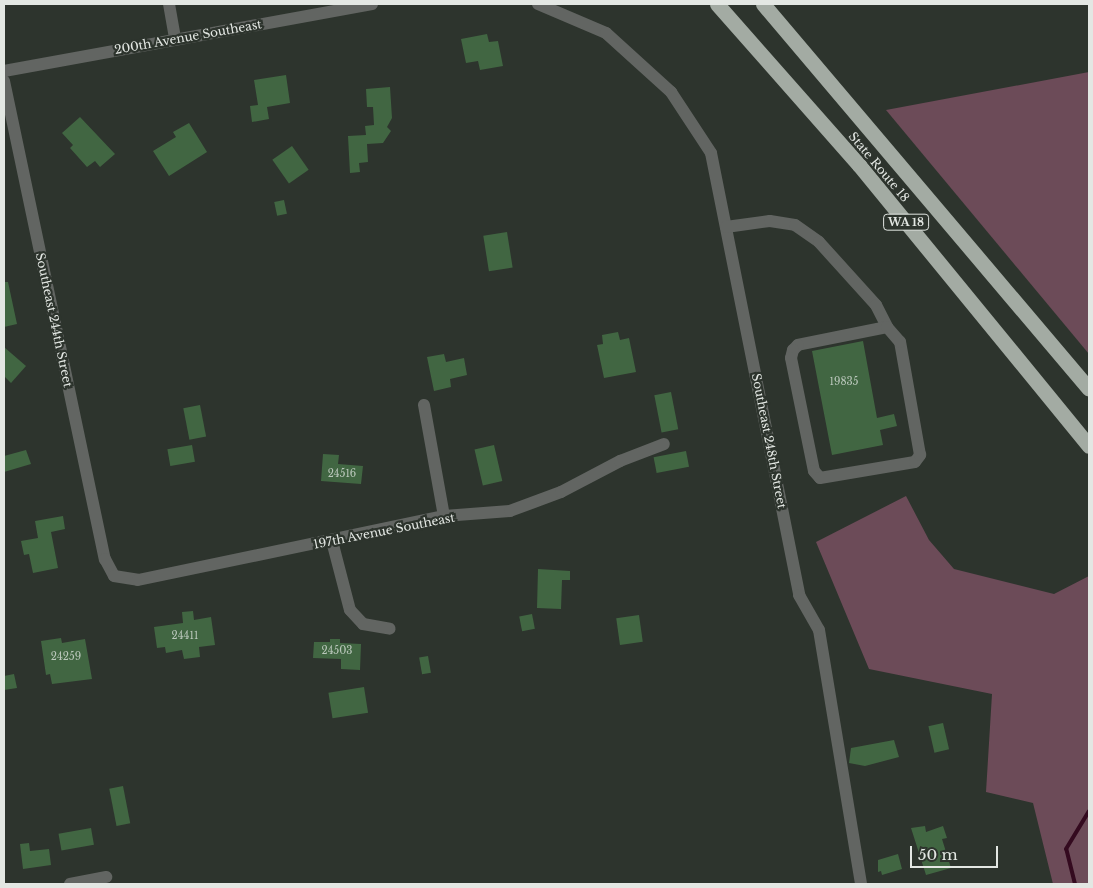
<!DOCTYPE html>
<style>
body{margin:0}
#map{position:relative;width:1093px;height:888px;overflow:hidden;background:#2d342d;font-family:"Libre Baskerville",serif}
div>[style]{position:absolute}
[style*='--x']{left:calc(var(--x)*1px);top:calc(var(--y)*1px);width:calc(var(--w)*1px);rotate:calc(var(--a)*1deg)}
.green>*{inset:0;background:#6c4b58}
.stream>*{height:4px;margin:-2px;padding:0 2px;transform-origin:2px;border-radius:2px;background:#340a1f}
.building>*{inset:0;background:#416642;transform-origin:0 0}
.minor>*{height:12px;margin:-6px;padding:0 6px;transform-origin:6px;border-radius:6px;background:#626562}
.highway>*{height:15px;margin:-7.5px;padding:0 7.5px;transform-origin:7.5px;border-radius:7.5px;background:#a3aba3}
span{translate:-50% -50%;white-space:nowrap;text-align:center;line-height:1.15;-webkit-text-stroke:4.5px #2d342d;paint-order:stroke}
.number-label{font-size:10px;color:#bac7bb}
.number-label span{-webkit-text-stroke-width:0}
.shield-label span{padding:1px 4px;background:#2d342d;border:1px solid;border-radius:4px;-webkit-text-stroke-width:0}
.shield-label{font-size:11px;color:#e3e7e3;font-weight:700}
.street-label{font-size:12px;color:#e3e7e3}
.frame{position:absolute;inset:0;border:5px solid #e3e7e3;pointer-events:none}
.scale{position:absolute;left:910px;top:846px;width:88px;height:22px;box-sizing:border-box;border:2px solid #e3e7e3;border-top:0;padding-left:6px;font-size:15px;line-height:18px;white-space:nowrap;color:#e3e7e3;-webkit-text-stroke:4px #2d342d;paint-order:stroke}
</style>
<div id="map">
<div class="green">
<div style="clip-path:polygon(1089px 72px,1089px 354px,886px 110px)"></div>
<div style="clip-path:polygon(906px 496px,929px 540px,954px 569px,1054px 594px,1089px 576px,1089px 884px,1053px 884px,1033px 803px,986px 792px,992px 694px,869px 669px,816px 542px)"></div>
</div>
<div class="stream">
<div style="--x:1075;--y:884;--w:36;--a:-104"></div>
<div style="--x:1066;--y:849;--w:44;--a:-58.8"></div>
</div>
<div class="building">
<div style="clip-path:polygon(487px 34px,489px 42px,498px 41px,503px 66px,480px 70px,478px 61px,466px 63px,461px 39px)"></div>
<div style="clip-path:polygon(286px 75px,290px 103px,267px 107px,269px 119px,252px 122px,250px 106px,258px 105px,254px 80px)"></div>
<div style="clip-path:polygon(390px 87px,392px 118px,387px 127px,391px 131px,383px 143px,367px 144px,368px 162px,359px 163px,360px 172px,350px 173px,348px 136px,366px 135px,365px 126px,374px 125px,373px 107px,367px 107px,366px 89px)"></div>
<div style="clip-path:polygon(80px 117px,115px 154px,100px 167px,95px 161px,87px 167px,70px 148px,73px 145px,62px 133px)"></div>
<div style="clip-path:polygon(189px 123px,207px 152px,169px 176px,153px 151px,176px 137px,173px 132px)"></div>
<div style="left:292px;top:146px;width:29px;height:24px;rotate:55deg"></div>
<div style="left:284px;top:200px;width:14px;height:10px;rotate:78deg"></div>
<div style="left:507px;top:232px;width:36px;height:24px;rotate:81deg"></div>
<div style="clip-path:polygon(4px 282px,8px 282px,17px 324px,4px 327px)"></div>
<div style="clip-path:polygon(618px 332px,620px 340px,629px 338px,636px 372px,604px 378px,597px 345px,603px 344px,602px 335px)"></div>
<div style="clip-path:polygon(863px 341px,877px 418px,894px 414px,897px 426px,880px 430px,883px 445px,832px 455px,812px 351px)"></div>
<div style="clip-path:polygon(4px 347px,26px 366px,11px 383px,4px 376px)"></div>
<div style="clip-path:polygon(444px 354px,446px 362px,464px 358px,467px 375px,450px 379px,451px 387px,434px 391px,427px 357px)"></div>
<div style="left:671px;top:392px;width:38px;height:17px;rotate:79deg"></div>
<div style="left:200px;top:405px;width:32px;height:17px;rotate:79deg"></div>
<div style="left:192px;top:445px;width:17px;height:25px;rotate:80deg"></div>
<div style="left:494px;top:445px;width:37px;height:20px;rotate:77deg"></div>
<div style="clip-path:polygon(26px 450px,31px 464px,4px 472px,4px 456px)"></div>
<div style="left:686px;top:451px;width:16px;height:33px;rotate:79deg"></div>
<div style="clip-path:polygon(323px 454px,339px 455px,338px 464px,363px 466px,361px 484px,321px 481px)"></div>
<div style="clip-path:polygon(63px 516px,65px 529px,51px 532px,58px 568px,33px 573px,29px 554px,24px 555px,21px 541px,38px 538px,35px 521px)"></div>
<div style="clip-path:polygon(538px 569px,570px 571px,570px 580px,562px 580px,561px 609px,537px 608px)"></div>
<div style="clip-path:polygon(193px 611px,194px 620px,211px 617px,215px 645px,199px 647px,200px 657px,184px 659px,182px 650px,166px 653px,165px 647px,157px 648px,154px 627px,183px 623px,182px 612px)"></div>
<div style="left:532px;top:614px;width:15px;height:13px;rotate:79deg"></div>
<div style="left:639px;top:615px;width:27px;height:23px;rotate:82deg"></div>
<div style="clip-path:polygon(61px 638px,62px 643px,85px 639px,92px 679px,52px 684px,50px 674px,46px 675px,41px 641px)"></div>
<div style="clip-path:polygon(330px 639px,340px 639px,340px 643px,361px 644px,360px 670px,341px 669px,341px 659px,313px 658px,314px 642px,330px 642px)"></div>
<div style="left:428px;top:656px;width:17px;height:9px;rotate:80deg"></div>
<div style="clip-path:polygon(14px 674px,17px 688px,4px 690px,4px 676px)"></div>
<div style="left:364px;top:687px;width:26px;height:36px;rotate:81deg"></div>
<div style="left:943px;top:723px;width:27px;height:15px;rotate:77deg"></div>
<div style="clip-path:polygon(894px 740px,899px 757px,865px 766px,849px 763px,851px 748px)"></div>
<div style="left:123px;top:786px;width:38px;height:14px;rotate:79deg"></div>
<div style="clip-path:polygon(925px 826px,926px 832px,943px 826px,947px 838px,942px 839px,951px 868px,926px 875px,911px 828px)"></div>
<div style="left:91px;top:828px;width:17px;height:33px;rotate:80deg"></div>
<div style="clip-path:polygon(29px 843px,30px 851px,49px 849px,51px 865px,23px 869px,20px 844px)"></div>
<div style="clip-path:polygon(898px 854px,902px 869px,882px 875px,881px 871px,878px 872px,878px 860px)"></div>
</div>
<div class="minor">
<div style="--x:169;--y:4;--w:36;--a:80"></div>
<div style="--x:538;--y:4;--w:74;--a:23.1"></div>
<div style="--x:606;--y:33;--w:88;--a:42.2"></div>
<div style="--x:671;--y:92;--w:73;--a:56.7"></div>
<div style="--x:711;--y:153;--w:451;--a:78.7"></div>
<div style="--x:799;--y:595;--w:40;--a:60.3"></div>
<div style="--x:819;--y:630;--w:257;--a:80.6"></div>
<div style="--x:4;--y:71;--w:374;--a:-10.3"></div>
<div style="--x:4;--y:81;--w:489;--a:78.1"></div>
<div style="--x:105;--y:559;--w:19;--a:62"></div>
<div style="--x:114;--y:576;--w:24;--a:9"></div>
<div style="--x:138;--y:580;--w:313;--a:-11.8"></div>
<div style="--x:444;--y:516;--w:66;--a:-4.3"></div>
<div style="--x:510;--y:511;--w:54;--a:-20.4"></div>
<div style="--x:561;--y:492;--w:67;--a:-27.7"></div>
<div style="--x:620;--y:461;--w:47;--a:-21.1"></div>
<div style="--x:726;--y:227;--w:44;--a:-7.8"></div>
<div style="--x:770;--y:221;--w:25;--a:9"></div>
<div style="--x:795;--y:225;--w:29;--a:35"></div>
<div style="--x:819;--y:242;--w:85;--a:47.9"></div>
<div style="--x:876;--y:305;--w:25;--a:63"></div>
<div style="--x:887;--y:327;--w:91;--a:168.6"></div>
<div style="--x:798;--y:345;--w:7;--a:135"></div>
<div style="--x:793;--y:350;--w:8;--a:104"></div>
<div style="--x:791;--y:358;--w:115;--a:78.5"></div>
<div style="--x:814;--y:471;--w:9;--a:49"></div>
<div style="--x:820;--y:478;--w:96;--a:-9.6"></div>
<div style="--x:915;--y:462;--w:9;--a:-54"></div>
<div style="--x:920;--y:455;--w:115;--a:-100"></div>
<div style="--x:900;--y:342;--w:20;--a:-131"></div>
<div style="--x:424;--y:405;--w:113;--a:79.8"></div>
<div style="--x:332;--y:541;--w:71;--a:75.4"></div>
<div style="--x:350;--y:610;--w:19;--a:47"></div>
<div style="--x:363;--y:624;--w:27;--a:10"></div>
<div style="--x:70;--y:884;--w:37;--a:-11"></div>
</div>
<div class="highway">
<div style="--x:717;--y:4;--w:215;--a:48.6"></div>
<div style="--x:859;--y:165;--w:363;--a:50.7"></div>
<div style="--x:763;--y:4;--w:504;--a:49.74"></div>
</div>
<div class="number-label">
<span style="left:844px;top:382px">19835</span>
<span style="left:342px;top:474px">24516</span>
<span style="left:185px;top:636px">24411</span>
<span style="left:337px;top:651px">24503</span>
<span style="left:66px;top:657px">24259</span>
</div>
<div class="shield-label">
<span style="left:906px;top:222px">WA 18</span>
</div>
<div class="street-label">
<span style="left:188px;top:37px;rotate:-10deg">200th Avenue Southeast</span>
<span style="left:879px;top:167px;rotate:50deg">State Route 18</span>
<span style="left:54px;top:320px;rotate:78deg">Southeast 244th Street</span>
<span style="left:769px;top:441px;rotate:79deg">Southeast 248th Street</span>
<span style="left:384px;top:531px;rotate:-11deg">197th Avenue Southeast</span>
</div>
<div class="frame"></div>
<div class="scale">50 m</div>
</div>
